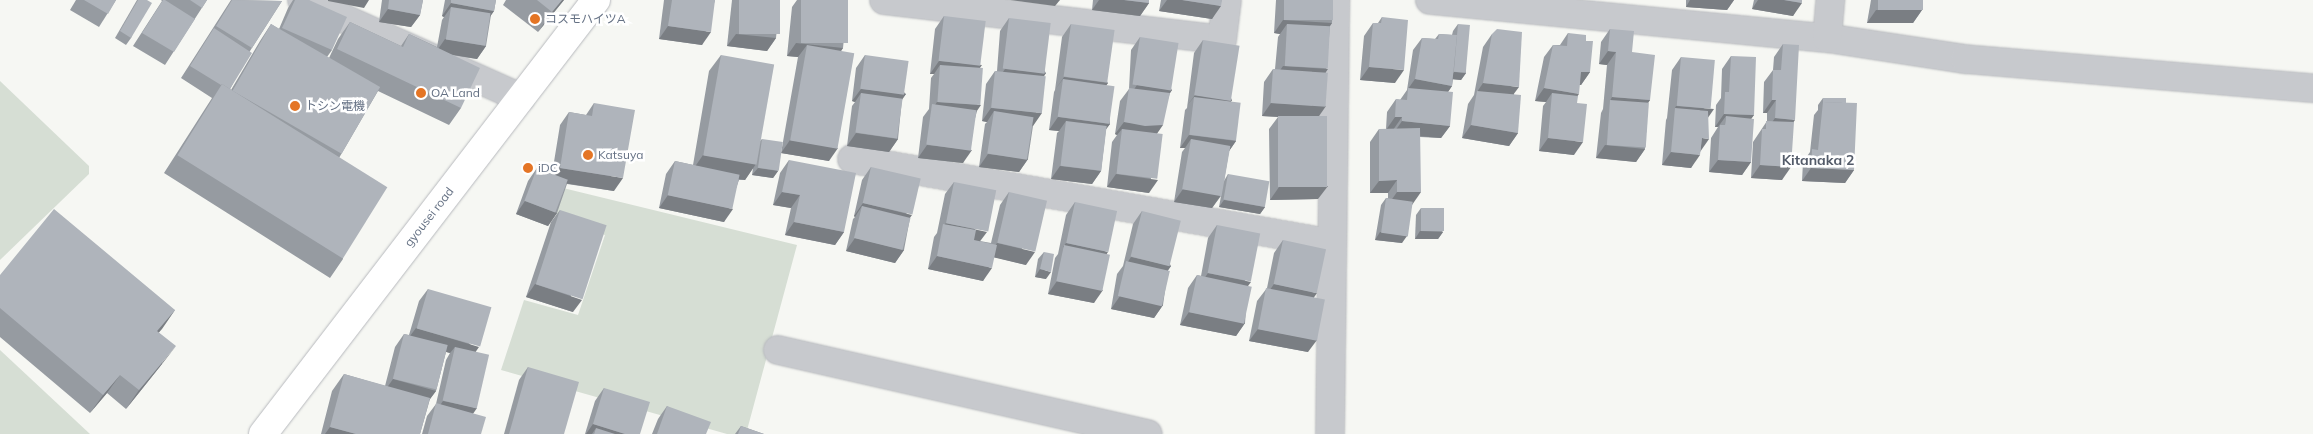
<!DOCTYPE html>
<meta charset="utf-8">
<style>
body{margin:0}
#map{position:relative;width:2313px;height:434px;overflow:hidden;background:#f6f7f3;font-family:Mulish,"Noto Sans JP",sans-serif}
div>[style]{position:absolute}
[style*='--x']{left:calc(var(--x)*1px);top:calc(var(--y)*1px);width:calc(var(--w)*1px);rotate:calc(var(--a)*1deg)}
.green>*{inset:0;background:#d6ded4}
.roads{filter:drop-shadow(0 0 1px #b7b9bd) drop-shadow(0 0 1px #b7b9bd)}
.street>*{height:28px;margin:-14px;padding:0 14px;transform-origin:14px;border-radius:14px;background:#c7c9cd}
.highway>*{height:28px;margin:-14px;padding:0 14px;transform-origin:14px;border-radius:14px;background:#fff}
.wall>*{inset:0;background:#969ba1}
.shaded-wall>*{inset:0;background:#7a7e83}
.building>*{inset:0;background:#afb4bb;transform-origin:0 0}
.dots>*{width:14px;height:14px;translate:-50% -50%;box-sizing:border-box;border:2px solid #fff;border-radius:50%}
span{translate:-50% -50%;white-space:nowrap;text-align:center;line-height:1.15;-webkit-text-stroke:5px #fff;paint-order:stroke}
.poi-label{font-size:12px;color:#657184}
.left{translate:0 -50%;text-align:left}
.street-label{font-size:12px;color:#657184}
.neighbourhood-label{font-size:14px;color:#535b69;font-weight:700}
</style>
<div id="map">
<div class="green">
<div style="clip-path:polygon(0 81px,89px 166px,89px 174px,0 260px)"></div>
<div style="clip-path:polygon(563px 188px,797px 245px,746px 434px,727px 434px,501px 370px,524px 300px,578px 315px,605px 235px,555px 219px)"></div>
<div style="clip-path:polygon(0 350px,90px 434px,0 434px)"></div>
</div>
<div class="roads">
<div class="street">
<div style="--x:302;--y:0;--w:240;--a:24.1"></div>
<div style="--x:884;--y:0;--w:340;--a:6.7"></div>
<div style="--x:1222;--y:40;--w:40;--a:-82.9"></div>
<div style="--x:1430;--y:0;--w:399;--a:5.5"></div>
<div style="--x:1827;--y:38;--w:140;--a:8.7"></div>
<div style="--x:1965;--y:59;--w:349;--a:4.8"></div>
<div style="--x:1827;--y:38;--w:38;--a:-85"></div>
<div style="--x:852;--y:159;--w:487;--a:10"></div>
<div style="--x:778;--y:350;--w:379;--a:12.8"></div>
<div style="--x:1330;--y:434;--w:434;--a:-89.3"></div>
</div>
<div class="highway">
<div style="--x:263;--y:434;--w:547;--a:-52.5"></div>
</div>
</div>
<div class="wall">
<div style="clip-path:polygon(76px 0,116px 0,99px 27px,70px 10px)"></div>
<div style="clip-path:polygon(137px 0,147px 0,131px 38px,126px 45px,115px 38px)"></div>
<div style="clip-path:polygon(161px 0,207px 0,165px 65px,133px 46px,162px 1px)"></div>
<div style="clip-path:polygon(231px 0,282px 1px,250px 51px,230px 89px,231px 90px,260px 41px,271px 24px,279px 29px,288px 8px,293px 0,309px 0,332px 50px,327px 57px,329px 58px,338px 39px,350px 22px,401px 46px,409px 34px,437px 47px,442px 20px,444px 17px,442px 16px,445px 0,496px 0,494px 11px,491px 15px,486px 46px,477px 59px,452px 55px,461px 108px,449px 125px,378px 91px,339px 158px,343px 259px,330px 278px,164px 173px,212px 98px,181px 78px)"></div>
<div style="clip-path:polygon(382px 0,423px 0,420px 15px,411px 27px,379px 22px)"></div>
<div style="clip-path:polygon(506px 0,564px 0,538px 32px,503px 5px)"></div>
<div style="clip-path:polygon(664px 0,715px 0,702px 45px,659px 39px)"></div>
<div style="clip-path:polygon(732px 0,780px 0,776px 38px,767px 51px,727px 46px)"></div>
<div style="clip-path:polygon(797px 0,848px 0,843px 48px,841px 51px,829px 161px,781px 153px,798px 57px,787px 56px,792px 7px)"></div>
<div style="clip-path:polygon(1093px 0,1149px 0,1149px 3px,1140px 16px,1092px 10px)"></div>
<div style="clip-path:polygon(1161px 0,1222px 0,1212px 19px,1159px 11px)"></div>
<div style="clip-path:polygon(1276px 0,1333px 0,1332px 23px,1330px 26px,1326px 72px,1319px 116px,1318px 199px,1270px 200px,1269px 129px,1278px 117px,1262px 116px,1264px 82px,1273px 69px,1275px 69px,1278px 37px,1280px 34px,1274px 33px)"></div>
<div style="clip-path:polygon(1686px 0,1734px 0,1727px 10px,1686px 7px)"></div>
<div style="clip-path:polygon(1754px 0,1802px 0,1793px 16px,1752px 9px)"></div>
<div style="clip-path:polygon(1871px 0,1923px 0,1922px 10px,1913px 23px,1867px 23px)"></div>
<div style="clip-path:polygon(944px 16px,980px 68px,977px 111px,963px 163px,918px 158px,923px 117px,929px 109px,931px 78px,934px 74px,930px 74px,935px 29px)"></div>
<div style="clip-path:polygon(1382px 17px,1395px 83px,1360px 80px,1364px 36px,1373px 23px,1378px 23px)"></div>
<div style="clip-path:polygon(1009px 18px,1046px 73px,1044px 76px,1033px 126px,1028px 159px,1019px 172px,979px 167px,985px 124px,987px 122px,982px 121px,986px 84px,995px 71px,997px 71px,1000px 31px)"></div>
<div style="clip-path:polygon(1071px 24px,1108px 83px,1106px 85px,1110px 124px,1106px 129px,1101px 171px,1092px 184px,1051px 179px,1057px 133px,1059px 131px,1049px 130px,1054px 92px,1055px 90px,1062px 37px)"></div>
<div style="clip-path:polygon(1458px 24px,1466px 73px,1461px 80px,1453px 79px,1452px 86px,1448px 92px,1450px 126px,1441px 138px,1420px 137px,1412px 204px,1402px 243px,1375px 240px,1381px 205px,1386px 198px,1388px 198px,1388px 193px,1370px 193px,1370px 142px,1379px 129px,1386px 129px,1387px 112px,1396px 99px,1400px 100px,1407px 90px,1413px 50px,1422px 38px,1435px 39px,1439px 34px,1452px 35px,1453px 31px)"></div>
<div style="clip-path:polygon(1610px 29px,1632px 52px,1650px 100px,1648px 103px,1645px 149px,1636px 162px,1596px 158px,1601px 113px,1603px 109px,1607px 65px,1599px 64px,1601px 42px)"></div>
<div style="clip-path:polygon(1568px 33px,1586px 41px,1590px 72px,1581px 85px,1579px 85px,1577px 96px,1574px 155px,1539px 151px,1543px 106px,1546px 102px,1535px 101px,1544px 57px,1553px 45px,1560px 45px)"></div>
<div style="clip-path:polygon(1492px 34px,1514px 94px,1518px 133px,1509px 146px,1462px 138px,1468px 104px,1474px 95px,1483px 47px)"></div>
<div style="clip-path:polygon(1140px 37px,1172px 90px,1170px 93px,1157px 133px,1149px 193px,1107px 187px,1112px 142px,1117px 135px,1115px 134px,1120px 101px,1129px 89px,1131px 50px)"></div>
<div style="clip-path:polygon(1203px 40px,1232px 100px,1231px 102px,1236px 141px,1229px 151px,1224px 181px,1228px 174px,1265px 207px,1260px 214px,1219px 207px,1221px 196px,1212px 208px,1174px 202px,1182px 152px,1185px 148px,1180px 148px,1185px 110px,1187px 108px,1194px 53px)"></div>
<div style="clip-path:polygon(1783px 44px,1793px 122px,1782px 180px,1751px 178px,1753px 142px,1767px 121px,1767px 113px,1763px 113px,1764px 82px,1773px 70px,1774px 57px)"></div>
<div style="clip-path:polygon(721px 55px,760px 141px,762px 139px,778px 171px,773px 178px,752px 175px,753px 168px,745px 180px,739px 180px,724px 222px,659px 208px,666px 174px,675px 161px,693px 165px,709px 71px)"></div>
<div style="clip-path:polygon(865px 55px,906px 94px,902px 99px,898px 139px,889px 152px,847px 146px,852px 106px,855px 102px,852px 101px,856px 68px)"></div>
<div style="clip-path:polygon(1731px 56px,1754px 115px,1751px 118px,1751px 162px,1742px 175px,1709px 172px,1711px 138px,1718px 127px,1715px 127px,1716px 105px,1721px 98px,1722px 69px)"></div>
<div style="clip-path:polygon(1681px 57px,1708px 117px,1700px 151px,1691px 168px,1662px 165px,1666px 120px,1667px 118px,1672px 70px)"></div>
<div style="clip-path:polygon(1823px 98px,1846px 103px,1854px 170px,1845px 183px,1802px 181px,1803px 162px,1810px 152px,1814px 115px,1818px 110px,1818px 105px)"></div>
<div style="clip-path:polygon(594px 103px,614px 191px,567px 184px,557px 213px,548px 226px,516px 214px,528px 181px,537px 168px,552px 174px,560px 125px,569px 112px,586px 115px)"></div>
<div style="clip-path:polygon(789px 160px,844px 232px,835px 245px,785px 235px,791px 208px,773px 205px,780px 173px)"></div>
<div style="clip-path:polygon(871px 167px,910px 218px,904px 250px,895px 263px,846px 251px,853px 219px,855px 217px,854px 216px,862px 180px)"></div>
<div style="clip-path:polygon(954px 182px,980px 241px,991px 243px,1000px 205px,1009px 192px,1026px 265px,994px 257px,983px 281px,928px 269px,934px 237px,937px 233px,945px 194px)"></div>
<div style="clip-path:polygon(1075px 202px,1107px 254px,1094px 303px,1048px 294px,1055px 258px,1058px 254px,1066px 215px)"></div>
<div style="clip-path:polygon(1421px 208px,1443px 232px,1438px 239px,1415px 239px,1416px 215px)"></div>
<div style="clip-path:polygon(560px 210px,573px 312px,526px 297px,551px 222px)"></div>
<div style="clip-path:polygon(1142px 211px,1171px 266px,1168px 270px,1163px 305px,1154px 318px,1111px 309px,1117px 274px,1123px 266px,1133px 224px)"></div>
<div style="clip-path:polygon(1217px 225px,1248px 286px,1245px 323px,1236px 336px,1180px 325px,1188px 288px,1197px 275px,1201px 276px,1208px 238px)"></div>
<div style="clip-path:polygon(1283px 240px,1314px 297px,1308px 352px,1249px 341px,1257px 301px,1267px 288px,1274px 253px)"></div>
<div style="clip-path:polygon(1044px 252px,1046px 279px,1035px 277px,1038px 259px)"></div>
<div style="clip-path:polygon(0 275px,175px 310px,159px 332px,162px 364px,126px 409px,107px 393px,90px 413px,0 337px)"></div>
<div style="clip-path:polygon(428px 289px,476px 352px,473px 414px,481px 434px,422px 434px,427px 416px,436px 404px,446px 360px,450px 353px,446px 352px,436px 391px,430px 399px,420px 434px,321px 434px,332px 391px,344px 374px,385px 386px,395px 347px,404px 334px,409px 335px,419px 301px)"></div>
<div style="clip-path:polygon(528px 367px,564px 434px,504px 434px,519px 380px)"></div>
<div style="clip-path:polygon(604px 388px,640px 434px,585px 434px,595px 401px)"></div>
<div style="clip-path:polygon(667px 406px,706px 434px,652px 434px,658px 419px)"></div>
<div style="clip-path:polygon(741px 426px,764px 434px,735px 434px)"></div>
</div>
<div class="shaded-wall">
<div style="clip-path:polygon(328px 0,369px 0,364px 8px,328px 1px)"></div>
<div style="clip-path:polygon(562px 0,564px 0,538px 32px,552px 12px)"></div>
<div style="clip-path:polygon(1010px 0,1060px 0,1055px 6px)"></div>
<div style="clip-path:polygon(1099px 0,1124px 0,1149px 3px,1140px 16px,1092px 10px)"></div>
<div style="clip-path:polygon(1167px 0,1182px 0,1221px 6px,1212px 19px,1159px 11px)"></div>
<div style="clip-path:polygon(1690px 0,1734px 0,1727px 10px,1686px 7px)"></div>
<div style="clip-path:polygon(1758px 0,1784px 0,1802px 3px,1793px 16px,1752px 9px)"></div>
<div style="clip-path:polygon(451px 3px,494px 11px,485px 24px,451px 7px,444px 17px,442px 16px)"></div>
<div style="clip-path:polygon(388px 9px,420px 15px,411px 27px,379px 22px)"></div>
<div style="clip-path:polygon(1876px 10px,1922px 10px,1913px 23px,1867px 23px)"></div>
<div style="clip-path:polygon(1283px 20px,1332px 23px,1323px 36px,1287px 24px,1280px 34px,1274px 33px)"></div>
<div style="clip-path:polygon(668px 26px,711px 32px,702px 45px,659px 39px)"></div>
<div style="clip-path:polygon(736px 34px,776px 38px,767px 51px,727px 46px)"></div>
<div style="clip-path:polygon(445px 39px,486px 46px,477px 59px,436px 52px)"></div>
<div style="clip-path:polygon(796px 43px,843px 48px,834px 61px,807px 45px,798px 57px,787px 56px)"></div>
<div style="clip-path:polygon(1608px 51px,1616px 52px,1607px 65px,1599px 64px)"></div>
<div style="clip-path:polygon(939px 61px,982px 65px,973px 78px,940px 65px,934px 74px,930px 74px)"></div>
<div style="clip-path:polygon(1283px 66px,1328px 69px,1319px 82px,1274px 79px)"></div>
<div style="clip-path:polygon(1369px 67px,1404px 70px,1395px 83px,1360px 80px)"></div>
<div style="clip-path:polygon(1005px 69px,1046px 73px,1037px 86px,996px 82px)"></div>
<div style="clip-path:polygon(1454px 72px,1466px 73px,1461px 80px,1449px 79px)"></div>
<div style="clip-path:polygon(1581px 72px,1590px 72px,1581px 85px,1572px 84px)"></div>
<div style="clip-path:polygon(1064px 77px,1108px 83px,1099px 96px,1063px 79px,1055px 90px)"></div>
<div style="clip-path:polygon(1415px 79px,1452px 86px,1443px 99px,1408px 89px)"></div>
<div style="clip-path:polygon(1483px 83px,1519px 87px,1510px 99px,1477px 92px)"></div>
<div style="clip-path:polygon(1137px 85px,1172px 90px,1163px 103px,1128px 98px)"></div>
<div style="clip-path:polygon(1544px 88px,1579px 94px,1570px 106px,1552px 93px,1546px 102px,1535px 101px)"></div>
<div style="clip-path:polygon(861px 89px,906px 94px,897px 107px,861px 93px,855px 102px,852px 101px)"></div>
<div style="clip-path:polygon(1195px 95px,1232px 100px,1223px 113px,1194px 97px,1186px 107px)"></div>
<div style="clip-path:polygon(1612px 97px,1650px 100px,1641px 113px,1610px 101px)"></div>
<div style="clip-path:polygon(1772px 100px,1776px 100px,1767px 113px,1763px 113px)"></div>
<div style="clip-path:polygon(937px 102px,981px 105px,972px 118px,931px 111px)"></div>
<div style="clip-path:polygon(1271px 103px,1326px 106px,1317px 119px,1262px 116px)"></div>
<div style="clip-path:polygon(1676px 106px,1714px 109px,1705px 122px,1675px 108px)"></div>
<div style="clip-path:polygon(991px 108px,1042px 113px,1033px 126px,994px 111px,987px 122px,982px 121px)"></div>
<div style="clip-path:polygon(1724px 114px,1754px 115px,1745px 128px,1725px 125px,1726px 116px,1718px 127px,1715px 127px)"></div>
<div style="clip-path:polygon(1058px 117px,1110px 124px,1101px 136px,1066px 121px,1059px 131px,1049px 130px)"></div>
<div style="clip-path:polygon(1395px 117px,1402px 117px,1393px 130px,1386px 130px)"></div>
<div style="clip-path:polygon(1775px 118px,1795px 120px,1786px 133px,1766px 131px)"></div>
<div style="clip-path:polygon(1402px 121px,1450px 126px,1441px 138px,1393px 134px)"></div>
<div style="clip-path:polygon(1124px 122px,1163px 125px,1154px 138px,1122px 129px,1117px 135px,1115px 134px)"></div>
<div style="clip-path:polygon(1471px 125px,1518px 133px,1509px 146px,1462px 138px)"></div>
<div style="clip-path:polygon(856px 133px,898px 139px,889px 152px,847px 146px)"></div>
<div style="clip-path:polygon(1189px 135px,1236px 141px,1227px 154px,1191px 139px,1185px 148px,1180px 148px)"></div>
<div style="clip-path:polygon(1548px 138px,1583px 142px,1574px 155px,1539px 151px)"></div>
<div style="clip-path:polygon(1702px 138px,1709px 139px,1700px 152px)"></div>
<div style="clip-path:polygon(790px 140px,838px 148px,829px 161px,781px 153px)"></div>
<div style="clip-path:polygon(927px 145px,972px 150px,963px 163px,918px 158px)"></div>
<div style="clip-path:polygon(1605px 145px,1645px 149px,1636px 162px,1596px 158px)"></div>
<div style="clip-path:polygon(1671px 152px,1700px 155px,1691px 168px,1662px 165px)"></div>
<div style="clip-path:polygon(988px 154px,1028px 159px,1019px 172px,979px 167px)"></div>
<div style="clip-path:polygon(703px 155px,756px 164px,745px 180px,692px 171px)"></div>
<div style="clip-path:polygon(1718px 160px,1751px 162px,1742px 175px,1709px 172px)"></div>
<div style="clip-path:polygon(1760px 165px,1791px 167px,1782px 180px,1751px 178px)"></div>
<div style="clip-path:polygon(1060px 166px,1101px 171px,1092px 184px,1051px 179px)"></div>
<div style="clip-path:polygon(560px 168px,623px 178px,614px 191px,551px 181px)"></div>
<div style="clip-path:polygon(758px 168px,778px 171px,773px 178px,752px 175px)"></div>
<div style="clip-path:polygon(1811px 168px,1854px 170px,1845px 183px,1802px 181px)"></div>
<div style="clip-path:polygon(1116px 174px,1158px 180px,1149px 193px,1107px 187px)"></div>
<div style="clip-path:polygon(1397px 180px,1388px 193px,1370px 193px,1379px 181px)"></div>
<div style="clip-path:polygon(1328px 186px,1318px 199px,1270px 200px,1279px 187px)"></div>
<div style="clip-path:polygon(1183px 189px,1221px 195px,1212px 208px,1174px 202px)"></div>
<div style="clip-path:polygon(782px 192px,800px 195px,791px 208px,773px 205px)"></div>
<div style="clip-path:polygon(1397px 192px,1421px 192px,1412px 205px,1388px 205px)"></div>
<div style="clip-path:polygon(668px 195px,733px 209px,724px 222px,659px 208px)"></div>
<div style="clip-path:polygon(1224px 200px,1265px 207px,1260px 214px,1219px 207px)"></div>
<div style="clip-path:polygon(525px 201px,557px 213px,548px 226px,516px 214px)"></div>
<div style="clip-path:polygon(863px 203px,912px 215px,903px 228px,862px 206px,855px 217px,854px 216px)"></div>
<div style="clip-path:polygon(794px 222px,844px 232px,835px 245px,785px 235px)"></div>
<div style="clip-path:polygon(946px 223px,987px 232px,978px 244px,943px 227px)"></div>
<div style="clip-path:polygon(1420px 231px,1443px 232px,1438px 239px,1415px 239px)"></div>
<div style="clip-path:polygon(1380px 232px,1407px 236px,1402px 243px,1375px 240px)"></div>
<div style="clip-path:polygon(855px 238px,904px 250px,895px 263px,846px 251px)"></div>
<div style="clip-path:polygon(997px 243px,1035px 252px,1026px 265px,988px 256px)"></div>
<div style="clip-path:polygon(1066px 243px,1108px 252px,1099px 265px,1063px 247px)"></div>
<div style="clip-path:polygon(937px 256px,992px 268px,983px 281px,928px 269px)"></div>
<div style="clip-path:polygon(1131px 257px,1171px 266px,1162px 279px,1126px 265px)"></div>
<div style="clip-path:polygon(1040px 269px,1051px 272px,1046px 279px,1035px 277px)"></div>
<div style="clip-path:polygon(1208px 273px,1251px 282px,1242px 294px,1199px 286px)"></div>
<div style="clip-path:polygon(1057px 281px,1103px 290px,1094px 303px,1048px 294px)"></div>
<div style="clip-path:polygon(535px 284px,582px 300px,573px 312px,526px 297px)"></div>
<div style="clip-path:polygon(1274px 284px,1317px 293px,1308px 306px,1265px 297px)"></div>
<div style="clip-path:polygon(1120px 296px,1163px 305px,1154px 318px,1111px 309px)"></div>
<div style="clip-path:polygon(175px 310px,162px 329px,144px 349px,157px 331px)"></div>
<div style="clip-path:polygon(1189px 312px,1245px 323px,1236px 336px,1180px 325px)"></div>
<div style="clip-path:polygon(416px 328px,479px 347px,470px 360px,455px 347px,450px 353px,407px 340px)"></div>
<div style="clip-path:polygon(1258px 329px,1317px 340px,1308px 352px,1249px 341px)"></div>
<div style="clip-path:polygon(176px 346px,162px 364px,126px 409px,139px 390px)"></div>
<div style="clip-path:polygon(120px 375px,107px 393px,90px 413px,103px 395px)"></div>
<div style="clip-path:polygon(393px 379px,436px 391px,427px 403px,384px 392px)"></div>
<div style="clip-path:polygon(443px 401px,477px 408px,468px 421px,434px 414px)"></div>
<div style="clip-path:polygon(593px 424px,625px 434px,594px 434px,596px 428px,592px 434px,586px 434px)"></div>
<div style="clip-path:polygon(330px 427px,356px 434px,325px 434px)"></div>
</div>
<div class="building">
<div style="clip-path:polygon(84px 0,116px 0,108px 14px)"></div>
<div style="clip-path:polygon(138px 0,147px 0,152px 3px,131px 38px,120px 31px)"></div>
<div style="clip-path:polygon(163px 0,165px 0,195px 19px,174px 52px,142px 33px)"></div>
<div style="clip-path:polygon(190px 0,207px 0,202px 8px)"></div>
<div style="clip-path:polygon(232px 0,282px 1px,252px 48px,216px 26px)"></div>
<div style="clip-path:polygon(295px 0,309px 0,347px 17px,332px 50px,282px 28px)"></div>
<div style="clip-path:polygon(389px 0,423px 0,420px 15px,388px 9px)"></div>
<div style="clip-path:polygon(451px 0,496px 0,494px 11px,451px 3px)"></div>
<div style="clip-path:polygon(537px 0,562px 0,552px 12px)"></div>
<div style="clip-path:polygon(672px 0,715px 0,711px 32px,668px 26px)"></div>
<div style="left:739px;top:0;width:41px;height:34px"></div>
<div style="left:801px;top:0;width:47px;height:43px"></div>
<div style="clip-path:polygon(1124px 0,1149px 0,1149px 3px)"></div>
<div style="clip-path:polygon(1182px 0,1222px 0,1221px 6px)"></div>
<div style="left:1284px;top:0;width:49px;height:20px"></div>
<div style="clip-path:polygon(1784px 0,1802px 0,1802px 3px)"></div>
<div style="left:1878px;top:0;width:45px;height:10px"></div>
<div style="left:451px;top:7px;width:40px;height:33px;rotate:9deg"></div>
<div style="left:944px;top:16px;width:42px;height:45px;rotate:7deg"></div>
<div style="clip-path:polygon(1382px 17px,1408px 20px,1404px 70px,1369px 67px,1373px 23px,1381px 23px)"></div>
<div style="left:1009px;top:18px;width:42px;height:51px;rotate:7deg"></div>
<div style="clip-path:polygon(350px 22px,403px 47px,409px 34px,480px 68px,461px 108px,337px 49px)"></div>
<div style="left:271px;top:24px;width:126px;height:77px;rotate:30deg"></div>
<div style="left:1071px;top:24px;width:44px;height:53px;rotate:8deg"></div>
<div style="left:1287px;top:24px;width:43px;height:42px;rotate:3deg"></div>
<div style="left:1458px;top:24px;width:12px;height:48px;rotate:5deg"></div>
<div style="clip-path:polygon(214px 28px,252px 53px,230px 89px,222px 84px,221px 85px,190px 66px)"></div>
<div style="clip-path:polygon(1497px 29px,1522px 32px,1519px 87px,1483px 83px,1492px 34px)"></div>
<div style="clip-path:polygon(1610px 29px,1634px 31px,1632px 52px,1655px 55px,1650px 100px,1612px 97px,1616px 52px,1608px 51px)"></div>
<div style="clip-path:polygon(1568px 33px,1586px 35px,1586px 41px,1593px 41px,1590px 72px,1581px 72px,1579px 94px,1544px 88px,1553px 45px,1567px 46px)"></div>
<div style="clip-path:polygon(1439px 34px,1457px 35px,1452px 86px,1415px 79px,1422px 38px,1438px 39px)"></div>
<div style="left:1140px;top:37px;width:39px;height:48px;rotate:9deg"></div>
<div style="left:1203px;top:40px;width:37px;height:56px;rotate:9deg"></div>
<div style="clip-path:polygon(1783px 44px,1799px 45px,1795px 120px,1775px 118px,1776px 100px,1772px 100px,1773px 70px,1781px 70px)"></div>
<div style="left:807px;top:45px;width:48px;height:97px;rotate:10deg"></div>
<div style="left:721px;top:55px;width:54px;height:102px;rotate:10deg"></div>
<div style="left:865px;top:55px;width:44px;height:34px;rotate:8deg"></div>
<div style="clip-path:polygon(1731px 56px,1756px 57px,1754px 115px,1724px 114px,1725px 92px,1729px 92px)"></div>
<div style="left:1681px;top:57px;width:34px;height:49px;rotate:5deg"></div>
<div style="left:940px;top:65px;width:43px;height:37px;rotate:4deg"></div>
<div style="left:1273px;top:69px;width:55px;height:34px;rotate:4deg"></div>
<div style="left:995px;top:71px;width:51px;height:37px;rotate:6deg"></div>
<div style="left:1063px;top:79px;width:52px;height:38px;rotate:8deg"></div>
<div style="left:222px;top:84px;width:195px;height:84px;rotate:32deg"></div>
<div style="clip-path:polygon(1129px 88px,1170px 93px,1163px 125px,1145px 126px,1124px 122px)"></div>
<div style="clip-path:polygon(1408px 88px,1453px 92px,1450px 126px,1402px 121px,1402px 117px,1395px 117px,1396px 99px,1407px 100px)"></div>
<div style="clip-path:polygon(1477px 91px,1521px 95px,1518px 133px,1471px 125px)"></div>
<div style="left:861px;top:93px;width:42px;height:40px;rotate:8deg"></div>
<div style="clip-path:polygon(1552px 93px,1578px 96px,1577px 103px,1587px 104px,1583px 142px,1548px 138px)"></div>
<div style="left:1194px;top:97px;width:47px;height:38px;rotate:7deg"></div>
<div style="clip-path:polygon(1823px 98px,1846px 98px,1846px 103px,1823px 102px,1823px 103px)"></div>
<div style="left:1610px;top:100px;width:39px;height:45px;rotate:4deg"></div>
<div style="clip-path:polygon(1823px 102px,1857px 103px,1854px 170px,1811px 168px,1812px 149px,1818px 150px)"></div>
<div style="clip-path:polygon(594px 103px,635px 110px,623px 178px,560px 168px,569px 112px,592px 116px)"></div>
<div style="left:932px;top:104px;width:45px;height:41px;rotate:8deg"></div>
<div style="clip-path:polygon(1675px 108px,1708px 111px,1709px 139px,1702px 138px,1700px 155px,1671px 152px)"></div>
<div style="left:994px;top:111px;width:40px;height:43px;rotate:9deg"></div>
<div style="left:1278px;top:116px;width:49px;height:71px"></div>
<div style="clip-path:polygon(1726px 116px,1754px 119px,1751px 162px,1718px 160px,1720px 125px,1725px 125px)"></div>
<div style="left:1066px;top:121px;width:41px;height:45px;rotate:7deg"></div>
<div style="clip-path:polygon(1766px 121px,1794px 122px,1791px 167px,1760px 165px,1762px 129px,1766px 129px)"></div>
<div style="clip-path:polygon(1420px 128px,1421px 192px,1397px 192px,1397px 180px,1379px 181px,1379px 129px)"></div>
<div style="left:1122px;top:129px;width:41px;height:45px;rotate:7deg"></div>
<div style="left:762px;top:139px;width:21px;height:29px;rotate:8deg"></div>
<div style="left:1191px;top:139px;width:40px;height:51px;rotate:10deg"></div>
<div style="clip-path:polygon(789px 160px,856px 173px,844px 232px,794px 222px,800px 195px,782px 192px)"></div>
<div style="left:675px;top:161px;width:66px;height:35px;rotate:12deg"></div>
<div style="left:871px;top:167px;width:51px;height:37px;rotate:13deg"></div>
<div style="left:537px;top:168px;width:33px;height:35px;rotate:21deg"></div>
<div style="left:1228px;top:174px;width:42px;height:26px;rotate:10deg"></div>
<div style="left:954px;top:182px;width:43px;height:42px;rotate:11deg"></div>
<div style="left:1009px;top:192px;width:39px;height:52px;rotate:13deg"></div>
<div style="left:1386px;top:198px;width:27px;height:35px;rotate:8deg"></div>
<div style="left:1075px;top:202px;width:43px;height:42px;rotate:12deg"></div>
<div style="left:862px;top:206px;width:50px;height:33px;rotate:14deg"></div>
<div style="left:1421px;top:208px;width:23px;height:23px"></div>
<div style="clip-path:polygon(54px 209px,175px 310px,157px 331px,176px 346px,139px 390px,120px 375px,103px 395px,0 308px,0 275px)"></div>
<div style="left:560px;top:210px;width:49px;height:78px;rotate:18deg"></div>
<div style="left:1142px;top:211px;width:40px;height:47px;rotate:14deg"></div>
<div style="clip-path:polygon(943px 224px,976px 230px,974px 240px,997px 245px,992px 268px,937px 256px)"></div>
<div style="left:1217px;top:225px;width:44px;height:49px;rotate:11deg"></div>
<div style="left:1283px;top:240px;width:44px;height:45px;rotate:12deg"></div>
<div style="left:1064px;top:245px;width:47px;height:37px;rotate:12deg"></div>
<div style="clip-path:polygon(1044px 252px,1054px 254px,1051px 272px,1040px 269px)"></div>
<div style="left:1126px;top:261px;width:45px;height:36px;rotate:13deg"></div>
<div style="left:1197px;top:275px;width:56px;height:38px;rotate:12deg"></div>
<div style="left:1266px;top:288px;width:60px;height:42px;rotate:11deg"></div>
<div style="left:428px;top:289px;width:66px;height:41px;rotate:16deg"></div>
<div style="left:404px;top:334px;width:45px;height:46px;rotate:14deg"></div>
<div style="left:455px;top:347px;width:35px;height:55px;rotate:13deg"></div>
<div style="clip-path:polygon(528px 367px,579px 382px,564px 434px,509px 434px)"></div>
<div style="clip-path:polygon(344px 374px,430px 398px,420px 434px,356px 434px,330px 427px)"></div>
<div style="clip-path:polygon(604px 388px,650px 402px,640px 434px,625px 434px,593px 424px)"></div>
<div style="clip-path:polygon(436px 403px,486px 417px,481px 434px,428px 434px)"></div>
<div style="clip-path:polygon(667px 406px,711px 422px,706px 434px,657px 434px)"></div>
<div style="clip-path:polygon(741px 426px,764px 434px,738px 434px)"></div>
<div style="clip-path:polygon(596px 428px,615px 434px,594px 434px)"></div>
</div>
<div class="dots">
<div style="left:535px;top:19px;background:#e47525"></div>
<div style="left:421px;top:93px;background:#e47525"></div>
<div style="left:295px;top:106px;background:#e47525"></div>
<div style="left:588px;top:155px;background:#e47525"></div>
<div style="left:528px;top:168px;background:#e47525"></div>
</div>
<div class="poi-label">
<span class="left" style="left:545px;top:19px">コスモハイツA</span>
<span class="left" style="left:431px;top:93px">OA Land</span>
<span class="left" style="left:305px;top:106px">トシン電機</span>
<span class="left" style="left:598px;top:155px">Katsuya</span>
<span class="left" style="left:538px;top:168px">iDC</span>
</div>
<div class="street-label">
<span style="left:429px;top:217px;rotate:-52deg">gyousei road</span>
</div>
<div class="neighbourhood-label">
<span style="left:1818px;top:160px">Kitanaka 2</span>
</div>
</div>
